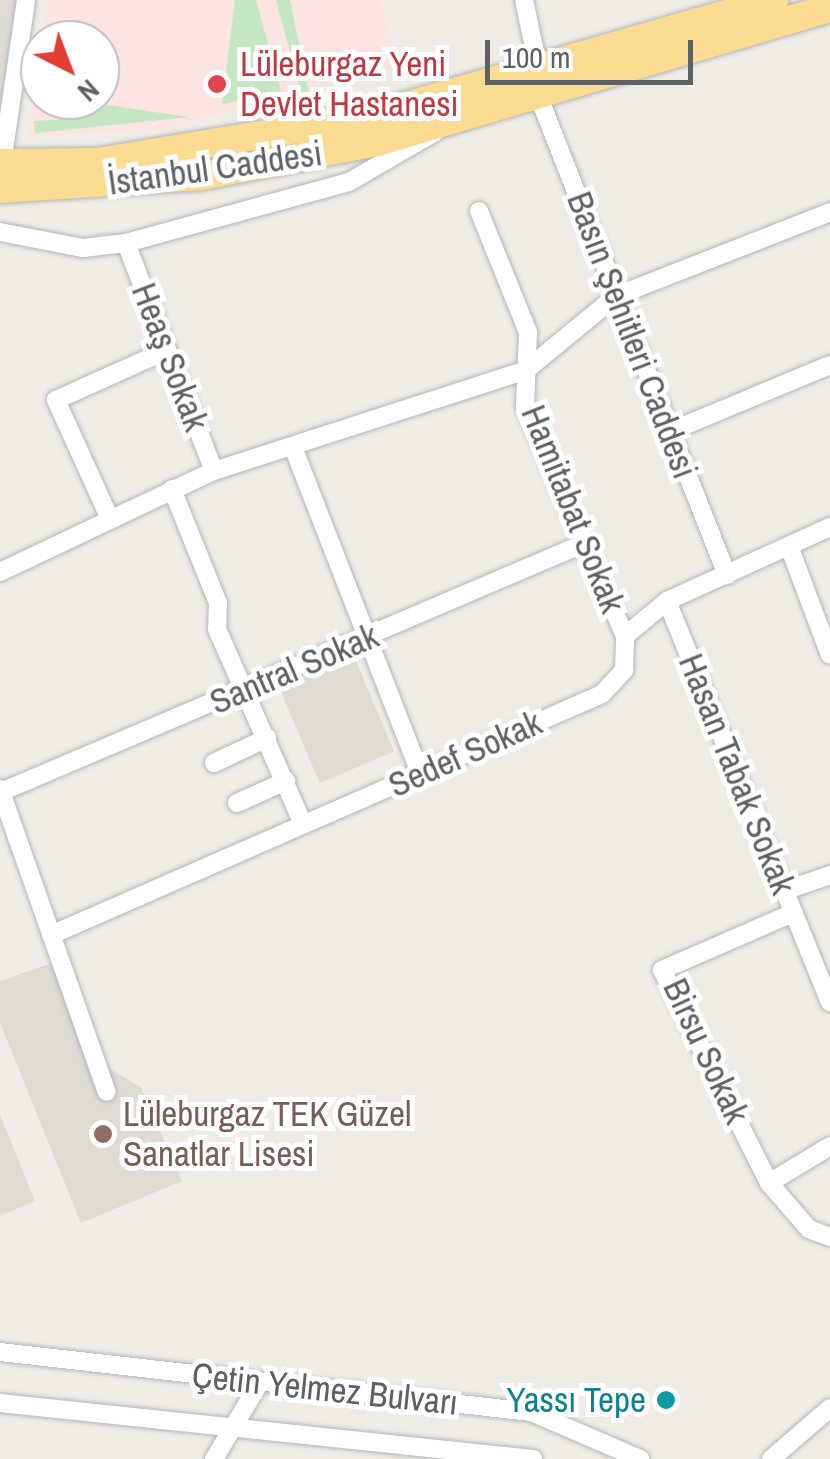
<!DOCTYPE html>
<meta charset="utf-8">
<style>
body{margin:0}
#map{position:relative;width:830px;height:1459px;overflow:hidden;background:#efece5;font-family:"Archivo Narrow",sans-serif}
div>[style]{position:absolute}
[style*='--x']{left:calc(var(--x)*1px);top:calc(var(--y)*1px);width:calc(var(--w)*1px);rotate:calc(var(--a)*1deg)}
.education>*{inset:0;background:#dfdbd3;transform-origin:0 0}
.medical>*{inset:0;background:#fbe3e2}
.green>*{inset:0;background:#c4e6c2}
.roads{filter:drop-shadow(0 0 2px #b2b6b9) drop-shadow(0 0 2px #b2b6b9)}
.minor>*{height:18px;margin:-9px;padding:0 9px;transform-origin:9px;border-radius:9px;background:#fff}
.highway>*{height:28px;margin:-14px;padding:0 14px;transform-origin:14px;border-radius:14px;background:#fadb91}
.dots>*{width:28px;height:28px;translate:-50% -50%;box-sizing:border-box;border:5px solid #fff;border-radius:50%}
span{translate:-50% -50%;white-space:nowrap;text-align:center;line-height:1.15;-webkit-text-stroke:10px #fff;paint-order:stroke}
.health-label{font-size:35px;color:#be3a42}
.left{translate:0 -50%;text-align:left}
.street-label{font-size:35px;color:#5d6165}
.education-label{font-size:35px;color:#785e54}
.culture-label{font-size:35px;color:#0d838f}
.right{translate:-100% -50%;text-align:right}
.north{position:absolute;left:20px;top:20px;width:100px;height:100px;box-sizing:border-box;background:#fff;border:2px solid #bec0c1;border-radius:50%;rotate:138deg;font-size:28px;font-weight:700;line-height:40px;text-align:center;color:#5d6165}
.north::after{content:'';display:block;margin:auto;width:35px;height:45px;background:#e43d35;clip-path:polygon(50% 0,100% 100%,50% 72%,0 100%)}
.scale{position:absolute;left:485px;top:40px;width:208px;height:45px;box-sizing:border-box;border:5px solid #5d6165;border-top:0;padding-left:12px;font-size:30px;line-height:35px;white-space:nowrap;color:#5d6165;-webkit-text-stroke:8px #fff;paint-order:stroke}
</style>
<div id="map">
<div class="education">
<div style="clip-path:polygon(0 0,16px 0,0 106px)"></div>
<div style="left:352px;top:652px;width:108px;height:81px;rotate:67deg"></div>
<div style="clip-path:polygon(67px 958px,98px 1062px,141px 1087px,182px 1181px,81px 1223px,0 1023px,0 981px)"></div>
<div style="clip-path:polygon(0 1115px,35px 1201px,0 1216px)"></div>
</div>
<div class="medical">
<div style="clip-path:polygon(48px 0,380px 0,398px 68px,159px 129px,28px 137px,40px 52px,40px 100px,100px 100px,100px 40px,42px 40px)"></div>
</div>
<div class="green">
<div style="clip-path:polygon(235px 0,256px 0,281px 91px,222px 104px)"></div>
<div style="clip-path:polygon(276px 0,290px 0,313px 114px,306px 112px)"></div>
<div style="clip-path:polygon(79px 101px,189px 117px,35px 133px,34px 121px,81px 118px)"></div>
</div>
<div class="roads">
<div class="minor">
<div style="--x:524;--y:0;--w:73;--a:78.1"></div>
<div style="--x:538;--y:95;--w:516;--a:68.51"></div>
<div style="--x:2;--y:163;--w:165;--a:-81.6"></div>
<div style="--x:479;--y:211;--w:131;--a:68"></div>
<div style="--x:528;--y:332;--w:75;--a:92.3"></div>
<div style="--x:525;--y:407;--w:250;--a:66.4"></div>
<div style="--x:0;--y:232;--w:85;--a:10.9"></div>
<div style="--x:83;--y:248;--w:43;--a:-6.6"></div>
<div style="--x:126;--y:243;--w:231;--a:-15.3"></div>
<div style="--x:349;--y:182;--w:99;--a:-30.2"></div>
<div style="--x:126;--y:243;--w:244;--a:68.9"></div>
<div style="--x:669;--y:432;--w:174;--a:-22.6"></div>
<div style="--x:293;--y:447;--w:350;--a:68.7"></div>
<div style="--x:172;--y:489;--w:123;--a:68"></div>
<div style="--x:218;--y:603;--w:26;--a:92"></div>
<div style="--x:217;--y:629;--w:213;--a:66.2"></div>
<div style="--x:110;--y:519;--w:131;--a:-114.4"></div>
<div style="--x:56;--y:400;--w:122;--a:-24.2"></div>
<div style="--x:789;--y:546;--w:116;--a:69.4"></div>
<div style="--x:0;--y:572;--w:237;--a:-25.3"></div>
<div style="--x:214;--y:471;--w:328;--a:-17.9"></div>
<div style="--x:526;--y:370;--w:117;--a:-39.4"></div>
<div style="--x:616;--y:296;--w:230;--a:-21.4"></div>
<div style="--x:667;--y:601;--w:433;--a:67.9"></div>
<div style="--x:214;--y:763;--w:59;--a:-25.3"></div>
<div style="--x:0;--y:789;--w:321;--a:70.6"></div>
<div style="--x:1;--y:792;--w:635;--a:-23.09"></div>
<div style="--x:237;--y:803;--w:54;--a:-24.2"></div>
<div style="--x:784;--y:891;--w:49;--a:-19.2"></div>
<div style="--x:793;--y:913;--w:143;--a:156.5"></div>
<div style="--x:662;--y:970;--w:238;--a:63.3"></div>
<div style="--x:769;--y:1183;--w:61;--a:49"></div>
<div style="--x:809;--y:1229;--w:22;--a:21"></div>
<div style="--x:51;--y:935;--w:601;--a:-23.62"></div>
<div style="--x:602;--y:694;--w:33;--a:-47"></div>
<div style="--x:624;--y:670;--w:34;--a:-88"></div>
<div style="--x:625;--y:636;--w:55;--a:-39.8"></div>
<div style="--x:667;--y:601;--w:179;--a:-24.4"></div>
<div style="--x:769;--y:1183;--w:71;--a:-31.2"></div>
<div style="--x:0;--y:1352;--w:534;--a:6.45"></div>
<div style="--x:531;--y:1412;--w:119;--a:23.3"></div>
<div style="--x:0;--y:1403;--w:536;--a:6"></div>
<div style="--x:214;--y:1459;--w:90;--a:-59.1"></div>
<div style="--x:771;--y:1459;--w:78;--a:-40.8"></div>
</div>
<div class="highway">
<div style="--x:0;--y:163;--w:97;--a:-0.6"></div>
<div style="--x:97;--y:162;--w:270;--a:-9.4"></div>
<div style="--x:363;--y:118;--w:428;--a:-16"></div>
<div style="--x:0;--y:189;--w:202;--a:-3.7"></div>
<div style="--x:202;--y:176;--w:178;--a:-11"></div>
<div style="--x:377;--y:142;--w:472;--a:-16.5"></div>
</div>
</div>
<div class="dots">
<div style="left:217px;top:84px;background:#e0444e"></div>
<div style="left:103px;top:1134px;background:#8d6e63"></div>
<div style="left:666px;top:1400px;background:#0f9aa8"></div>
</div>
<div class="health-label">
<span class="left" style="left:240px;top:84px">Lüleburgaz Yeni<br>Devlet Hastanesi</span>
</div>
<div class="street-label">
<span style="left:215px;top:168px;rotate:-8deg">İstanbul Caddesi</span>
<span style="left:632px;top:335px;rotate:69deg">Basın Şehitleri Caddesi</span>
<span style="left:170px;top:357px;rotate:69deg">Heaş Sokak</span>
<span style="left:573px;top:509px;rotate:68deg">Hamitabat Sokak</span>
<span style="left:294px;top:669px;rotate:-23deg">Santral Sokak</span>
<span style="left:465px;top:754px;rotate:-24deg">Sedef Sokak</span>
<span style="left:737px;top:774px;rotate:68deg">Hasan Tabak Sokak</span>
<span style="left:706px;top:1051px;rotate:65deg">Birsu Sokak</span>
<span style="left:325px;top:1389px;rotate:6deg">Çetin Yelmez Bulvarı</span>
</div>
<div class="education-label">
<span class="left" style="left:123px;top:1134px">Lüleburgaz TEK Güzel<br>Sanatlar Lisesi</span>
</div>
<div class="culture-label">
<span class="right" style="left:646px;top:1400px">Yassı Tepe</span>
</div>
<div class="north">N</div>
<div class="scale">100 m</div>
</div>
